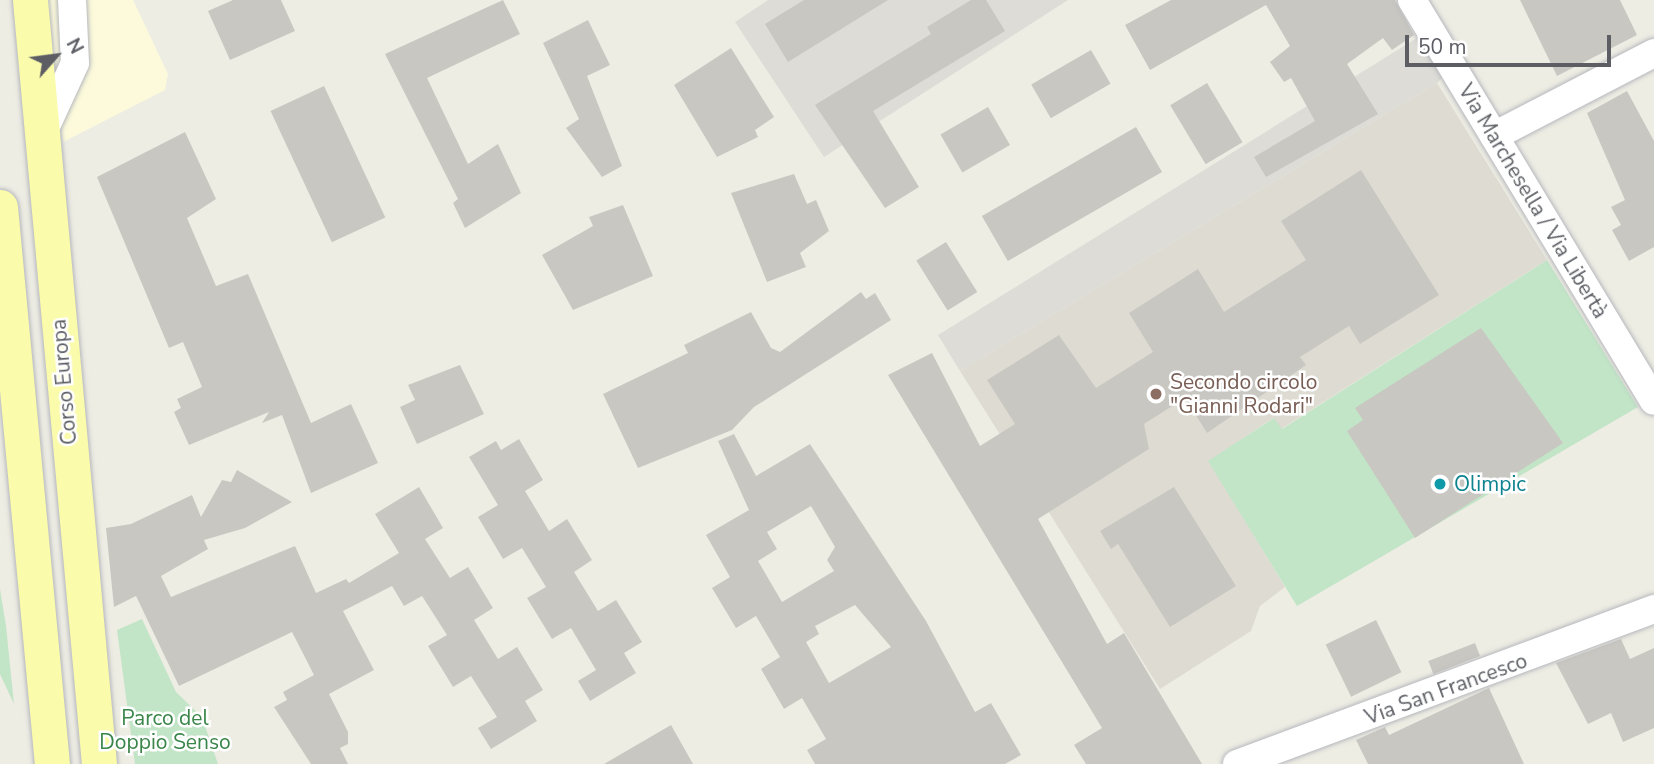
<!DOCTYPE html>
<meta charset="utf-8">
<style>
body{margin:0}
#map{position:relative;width:1654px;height:764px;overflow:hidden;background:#eeede4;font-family:"Nunito Sans",sans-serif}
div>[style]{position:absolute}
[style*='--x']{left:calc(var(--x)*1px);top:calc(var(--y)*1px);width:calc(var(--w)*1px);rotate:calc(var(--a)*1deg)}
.commercial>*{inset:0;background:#fcfadb}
.industrial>*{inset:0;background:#dddcd6}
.education>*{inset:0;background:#dedcd2}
.green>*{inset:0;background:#c2e4c7}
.building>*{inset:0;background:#c9c7c1;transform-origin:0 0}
.roads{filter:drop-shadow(0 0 2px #b6b8bd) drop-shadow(0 0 2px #b6b8bd)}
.minor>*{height:28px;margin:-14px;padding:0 14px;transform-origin:14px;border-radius:14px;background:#fff}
.major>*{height:35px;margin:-17.5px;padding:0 17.5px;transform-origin:17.5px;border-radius:17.5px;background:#fbfbac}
.dots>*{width:19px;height:19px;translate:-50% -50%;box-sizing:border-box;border:4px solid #fff;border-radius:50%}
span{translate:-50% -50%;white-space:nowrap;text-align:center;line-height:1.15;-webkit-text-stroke:5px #fff;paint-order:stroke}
.street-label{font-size:21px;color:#5c5e64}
.education-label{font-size:21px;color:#785e54}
.left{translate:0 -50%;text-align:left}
.culture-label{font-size:21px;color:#0d838f}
.park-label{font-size:21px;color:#3a8549}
.north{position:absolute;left:21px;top:21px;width:70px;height:70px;-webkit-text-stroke:5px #fff;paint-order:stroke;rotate:62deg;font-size:19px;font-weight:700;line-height:28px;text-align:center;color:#5c5e64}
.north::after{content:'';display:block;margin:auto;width:24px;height:32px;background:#5c5e64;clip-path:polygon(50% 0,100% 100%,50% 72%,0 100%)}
.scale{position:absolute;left:1405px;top:35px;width:206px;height:32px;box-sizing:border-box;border:4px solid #5c5e64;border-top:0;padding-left:9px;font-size:21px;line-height:24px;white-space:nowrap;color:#5c5e64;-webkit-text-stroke:5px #fff;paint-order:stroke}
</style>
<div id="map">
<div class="commercial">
<div style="clip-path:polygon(47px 0,133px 0,168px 74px,165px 90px,63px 142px)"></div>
</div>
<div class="industrial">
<div style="clip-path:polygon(768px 0,1068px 0,824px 157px,735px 22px)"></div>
<div style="clip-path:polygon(1425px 33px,1448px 72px,1437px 83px,960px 371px,938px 335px)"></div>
</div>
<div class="education">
<div style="clip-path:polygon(1437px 83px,1547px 260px,1281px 429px,1273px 418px,1209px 461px,1285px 587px,1260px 606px,1251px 631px,1160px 689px,960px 371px)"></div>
</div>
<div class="green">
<div style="clip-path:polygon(1547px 260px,1638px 407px,1297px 606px,1208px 461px,1274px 418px,1282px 429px)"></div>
<div style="clip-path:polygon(0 589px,6px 626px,14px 704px,0 674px)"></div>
<div style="clip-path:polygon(142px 619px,176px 692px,202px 717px,218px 764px,135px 764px,117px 630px)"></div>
</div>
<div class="building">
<div style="clip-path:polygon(233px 0,281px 0,295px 31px,230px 60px,208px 11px)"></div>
<div style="clip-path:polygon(503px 0,520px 34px,427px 78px,468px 164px,498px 144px,521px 193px,465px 228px,453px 203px,458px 199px,385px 54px)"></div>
<div style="clip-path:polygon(804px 0,888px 0,788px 62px,765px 24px)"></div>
<div style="clip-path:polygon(971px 0,986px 0,1005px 31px,873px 111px,919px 187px,885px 208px,815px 105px,931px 34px,927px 27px)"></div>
<div style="clip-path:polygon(1171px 0,1395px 0,1414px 35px,1392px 50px,1383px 38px,1347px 64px,1378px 114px,1266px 177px,1254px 157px,1315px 121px,1291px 78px,1284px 82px,1270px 62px,1290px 46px,1266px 5px,1150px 70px,1125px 25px)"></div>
<div style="clip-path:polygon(1520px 0,1620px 0,1637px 35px,1557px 76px)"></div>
<div style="clip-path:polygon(588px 20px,610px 65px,587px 76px,622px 166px,602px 177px,566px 128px,579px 119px,543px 43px)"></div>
<div style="clip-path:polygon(731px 48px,774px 117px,755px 130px,758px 137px,717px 157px,674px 85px)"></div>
<div style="left:1091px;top:50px;width:39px;height:69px;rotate:60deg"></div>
<div style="left:1207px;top:83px;width:69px;height:43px;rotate:59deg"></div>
<div style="left:324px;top:86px;width:145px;height:59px;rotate:65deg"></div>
<div style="clip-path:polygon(1627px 91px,1654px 141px,1654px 247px,1629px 261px,1612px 230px,1621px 225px,1611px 207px,1625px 200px,1587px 113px)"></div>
<div style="left:988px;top:107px;width:44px;height:55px;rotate:60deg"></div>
<div style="left:1136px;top:127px;width:52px;height:178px;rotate:60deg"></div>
<div style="clip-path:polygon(185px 132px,216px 199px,187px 218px,216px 286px,248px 274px,311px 423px,351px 404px,378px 463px,311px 493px,282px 415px,262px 423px,269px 412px,189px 445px,174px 412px,181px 408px,177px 399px,202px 387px,183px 342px,169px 348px,97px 177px)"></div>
<div style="clip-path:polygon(1361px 170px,1439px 295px,1360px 344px,1349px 326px,1300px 357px,1306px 365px,1207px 433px,1185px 398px,1144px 424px,1149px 449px,1038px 519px,1107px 644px,1124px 633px,1202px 764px,1086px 764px,1074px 745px,1102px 728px,888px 375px,932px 353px,980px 446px,1015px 424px,987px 380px,1059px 335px,1096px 388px,1153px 352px,1129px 313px,1198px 269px,1224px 312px,1306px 260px,1281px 221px)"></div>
<div style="clip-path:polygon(794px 174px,807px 204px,816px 200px,829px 231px,800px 253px,806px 267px,767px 282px,731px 193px)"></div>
<div style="clip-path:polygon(623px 205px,653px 276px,573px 310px,542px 255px,593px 226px,589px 217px)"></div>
<div style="left:946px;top:242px;width:59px;height:35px;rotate:58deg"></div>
<div style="clip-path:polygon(861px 292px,866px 299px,875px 293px,891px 320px,754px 407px,732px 430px,638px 468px,603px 394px,688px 353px,684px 345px,751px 312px,771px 348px,780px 352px)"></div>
<div style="clip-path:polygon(1481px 328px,1563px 443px,1415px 538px,1347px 431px,1363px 420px,1355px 408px)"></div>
<div style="clip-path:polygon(460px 365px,484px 414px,417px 444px,400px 407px,415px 400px,408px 385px)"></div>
<div style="clip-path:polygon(evenodd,734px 434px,756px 476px,810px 444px,926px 621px,975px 712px,991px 703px,1021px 755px,1005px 764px,815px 764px,807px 750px,826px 739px,802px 698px,784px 709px,761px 669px,780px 657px,756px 616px,736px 628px,712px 588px,730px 577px,706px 535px,749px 510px,718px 441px,734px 434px,811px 506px,835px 547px,827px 560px,834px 571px,782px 602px,758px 561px,777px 549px,767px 532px,811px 506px,734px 434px,855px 605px,891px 647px,829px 683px,806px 642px,819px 634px,815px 626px,855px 605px)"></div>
<div style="clip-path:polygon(519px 439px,543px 480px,525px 491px,549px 531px,567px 519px,592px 560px,574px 572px,598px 611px,616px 600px,642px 642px,624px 653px,636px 673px,590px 701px,578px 681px,596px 670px,571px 628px,552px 639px,527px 598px,546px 587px,522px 548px,503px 559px,478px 517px,498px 505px,469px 457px,496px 441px,501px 450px)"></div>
<div style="clip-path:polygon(237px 470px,292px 502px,245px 528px,204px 540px,208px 549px,161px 576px,171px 597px,295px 546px,316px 593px,346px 579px,349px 583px,399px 553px,375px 514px,419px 487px,443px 528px,425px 539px,450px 578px,468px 567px,493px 608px,474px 620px,498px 659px,517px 647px,543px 690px,525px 701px,537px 721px,491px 749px,478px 728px,497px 717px,471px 676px,453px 687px,428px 646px,447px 635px,422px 596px,404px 606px,392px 586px,343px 611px,374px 670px,329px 694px,348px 732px,348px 744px,340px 748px,348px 764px,311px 764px,274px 707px,287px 700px,283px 692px,314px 675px,292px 632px,179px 686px,136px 596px,114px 607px,106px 528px,131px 524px,192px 495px,201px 517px,222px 480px,231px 482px)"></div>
<div style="clip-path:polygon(1174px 487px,1236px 586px,1170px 627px,1118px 544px,1111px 549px,1100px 531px)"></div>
<div style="left:1376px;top:620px;width:58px;height:56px;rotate:64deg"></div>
<div style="clip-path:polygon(1621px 639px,1630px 659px,1654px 648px,1654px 728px,1623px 742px,1611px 713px,1588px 724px,1556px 663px)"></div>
<div style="left:1475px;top:643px;width:14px;height:50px;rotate:69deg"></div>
<div style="clip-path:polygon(1489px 688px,1524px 764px,1368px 764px,1356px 740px,1385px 727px,1389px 735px)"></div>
<div style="clip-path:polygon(671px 725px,693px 764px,604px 764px)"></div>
</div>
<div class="roads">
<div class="minor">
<div style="--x:1412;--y:0;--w:468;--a:58.9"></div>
<div style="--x:42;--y:135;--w:79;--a:-65.4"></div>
<div style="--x:75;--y:63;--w:63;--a:-92.7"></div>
<div style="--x:1494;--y:136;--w:180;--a:-27.4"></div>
<div style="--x:1237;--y:764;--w:445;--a:-20.4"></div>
</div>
<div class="major">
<div style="--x:30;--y:0;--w:767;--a:84.84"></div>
<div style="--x:0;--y:207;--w:559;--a:84.67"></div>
</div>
</div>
<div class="dots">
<div style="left:1156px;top:394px;background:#8d6e63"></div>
<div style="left:1440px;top:484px;background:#0f9aa8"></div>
</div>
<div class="street-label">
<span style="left:1533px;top:201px;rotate:59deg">Via Marchesella / Via Libertà</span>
<span style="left:64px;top:382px;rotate:-95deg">Corso Europa</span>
<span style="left:1446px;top:689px;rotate:-20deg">Via San Francesco</span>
</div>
<div class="education-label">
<span class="left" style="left:1170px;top:394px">Secondo circolo<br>"Gianni Rodari"</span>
</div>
<div class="culture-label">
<span class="left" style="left:1454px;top:484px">Olimpic</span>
</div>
<div class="park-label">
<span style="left:165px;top:730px">Parco del<br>Doppio Senso</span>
</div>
<div class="north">N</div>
<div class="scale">50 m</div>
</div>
